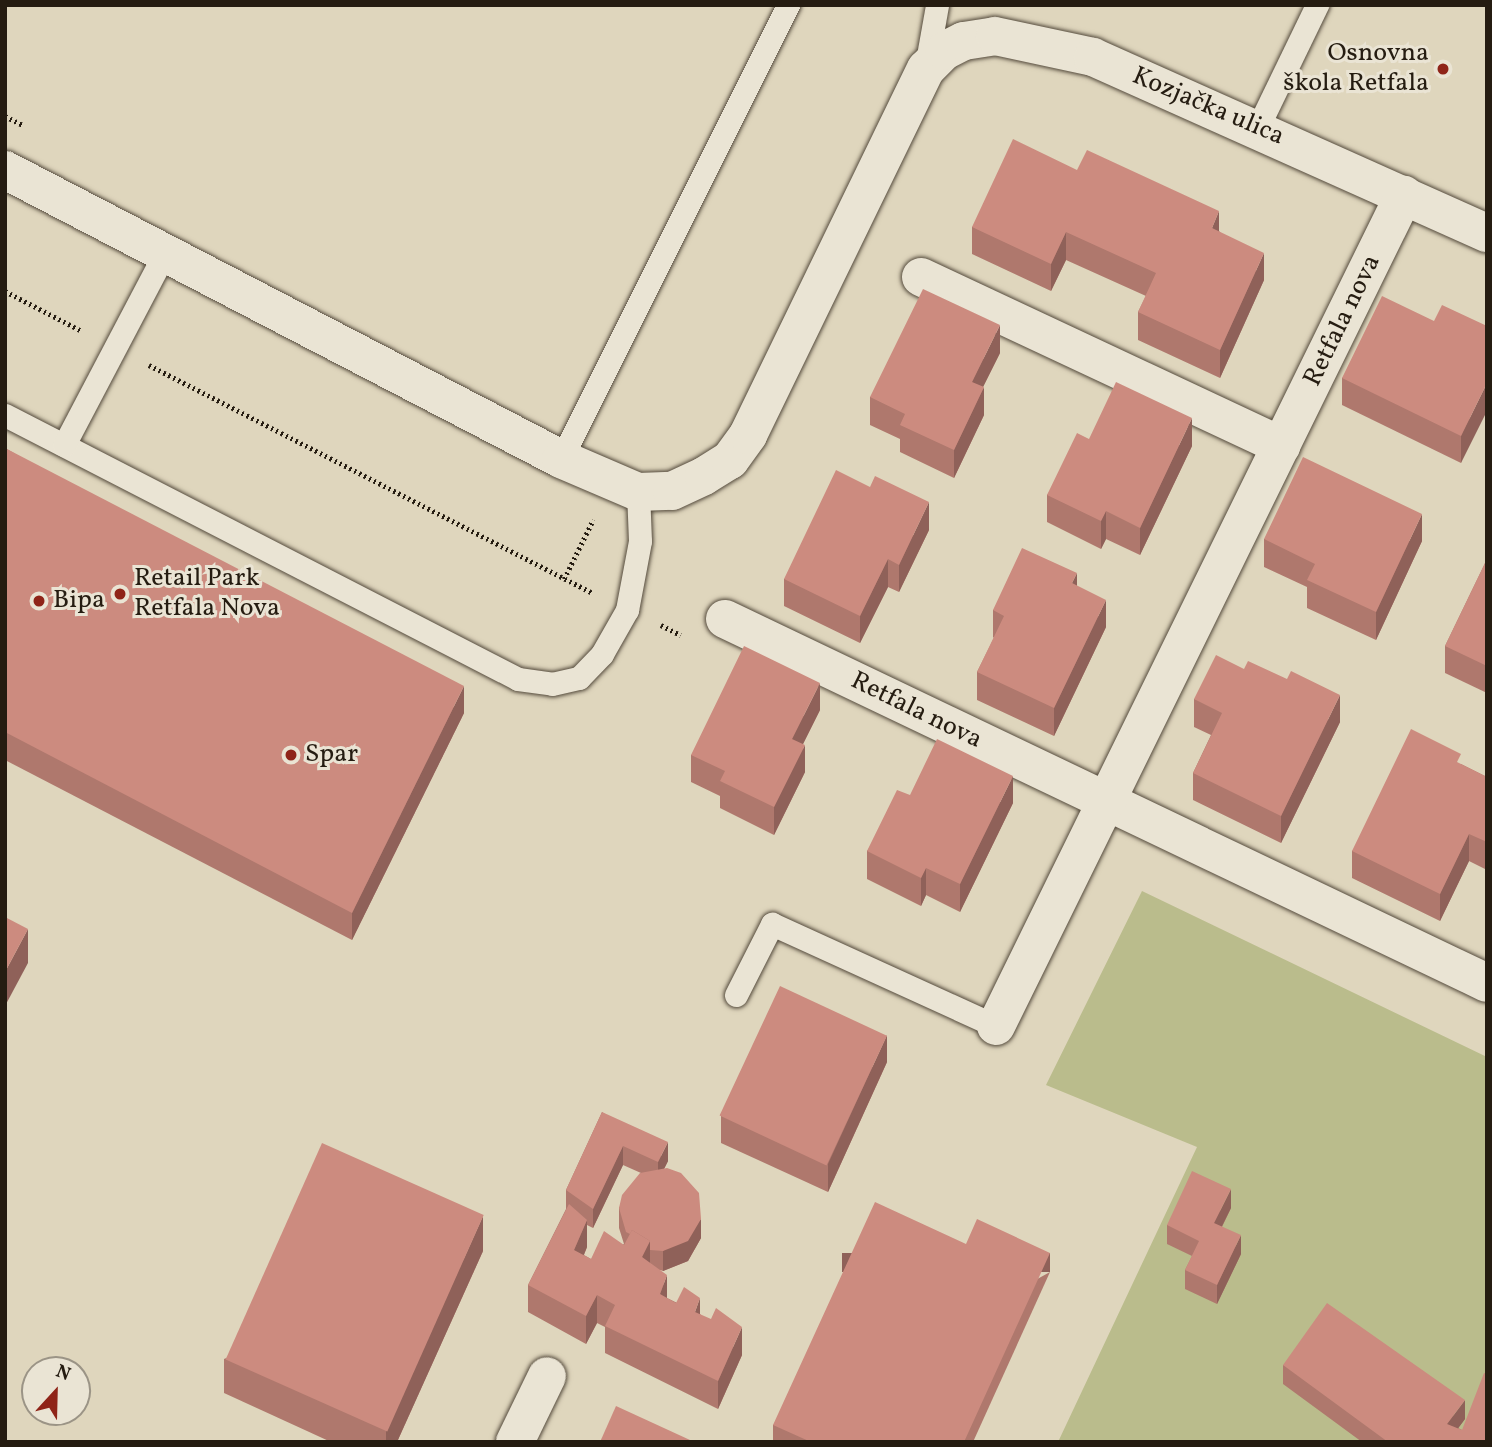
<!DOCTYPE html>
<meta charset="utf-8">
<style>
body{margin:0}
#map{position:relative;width:1492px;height:1447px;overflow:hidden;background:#dfd6bd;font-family:Vollkorn,serif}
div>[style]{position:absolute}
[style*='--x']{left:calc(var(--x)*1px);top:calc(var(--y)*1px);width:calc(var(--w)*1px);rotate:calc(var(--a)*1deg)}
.green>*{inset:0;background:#babc8c}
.path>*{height:4.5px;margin-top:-2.25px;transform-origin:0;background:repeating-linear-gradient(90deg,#251c11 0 2px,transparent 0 5.5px)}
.roads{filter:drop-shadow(0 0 2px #544a3c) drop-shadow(0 0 2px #544a3c)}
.lane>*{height:23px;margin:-11.5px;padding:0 11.5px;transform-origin:11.5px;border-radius:11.5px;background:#eae4d4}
.street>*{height:38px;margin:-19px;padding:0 19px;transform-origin:19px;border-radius:19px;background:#eae4d4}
.wall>*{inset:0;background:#af786d}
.shaded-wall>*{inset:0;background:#8f6159;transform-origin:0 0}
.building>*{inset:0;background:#cc8b7f;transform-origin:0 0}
.dots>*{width:19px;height:19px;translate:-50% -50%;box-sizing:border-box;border:4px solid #eae4d4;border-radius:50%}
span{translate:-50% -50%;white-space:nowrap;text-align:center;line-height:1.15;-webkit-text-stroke:6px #eae4d4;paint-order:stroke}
.poi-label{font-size:26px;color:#251c11}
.right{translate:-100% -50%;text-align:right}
.left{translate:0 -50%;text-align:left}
.street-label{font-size:26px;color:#251c11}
.frame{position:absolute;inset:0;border:7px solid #251c11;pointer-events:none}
.north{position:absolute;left:21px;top:1356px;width:70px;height:70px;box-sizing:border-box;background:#eae4d4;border:2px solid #9b9486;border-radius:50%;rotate:22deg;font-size:19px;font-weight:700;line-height:28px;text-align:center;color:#251c11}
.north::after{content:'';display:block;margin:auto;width:24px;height:32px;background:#8f2418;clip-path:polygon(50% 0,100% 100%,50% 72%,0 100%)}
</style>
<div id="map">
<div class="green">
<div style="clip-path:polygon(1142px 891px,1487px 1057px,1487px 1442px,1058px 1442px,1197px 1147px,1046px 1085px)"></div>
</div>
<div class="path">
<div style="--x:5;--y:116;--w:20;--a:27"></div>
<div style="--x:5;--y:291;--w:87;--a:27.5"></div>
<div style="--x:149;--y:365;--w:499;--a:27.2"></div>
<div style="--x:564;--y:579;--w:66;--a:-63.8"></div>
<div style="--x:661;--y:625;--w:22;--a:27"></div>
</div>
<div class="roads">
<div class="lane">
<div style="--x:926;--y:67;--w:63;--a:-79.9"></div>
<div style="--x:1258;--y:127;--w:136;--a:-64.2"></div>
<div style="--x:5;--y:415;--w:577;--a:27.23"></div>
<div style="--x:518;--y:679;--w:34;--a:8"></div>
<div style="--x:552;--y:684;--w:28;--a:-13"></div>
<div style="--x:579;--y:678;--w:33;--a:-46"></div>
<div style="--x:602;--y:654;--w:51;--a:-60.4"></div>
<div style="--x:627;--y:610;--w:70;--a:-79.3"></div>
<div style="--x:640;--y:541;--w:49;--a:-92.3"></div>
<div style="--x:64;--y:445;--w:217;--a:-62.3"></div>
<div style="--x:561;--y:459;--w:508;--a:-63.43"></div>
<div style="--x:736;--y:995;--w:80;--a:-63.1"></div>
<div style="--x:772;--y:924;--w:246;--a:24.5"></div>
</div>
<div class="street">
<div style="--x:5;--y:170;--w:627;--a:27.46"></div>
<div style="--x:561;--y:459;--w:84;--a:23.2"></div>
<div style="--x:638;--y:492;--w:34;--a:-2"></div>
<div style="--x:672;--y:491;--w:35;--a:-25"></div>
<div style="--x:704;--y:476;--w:31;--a:-32"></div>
<div style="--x:730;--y:460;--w:31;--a:-54"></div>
<div style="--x:748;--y:435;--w:407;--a:-64.1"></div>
<div style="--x:926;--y:69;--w:25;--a:-45"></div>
<div style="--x:944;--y:51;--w:22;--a:-27"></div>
<div style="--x:964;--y:41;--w:31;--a:-9"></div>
<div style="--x:995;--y:36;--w:100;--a:12.1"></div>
<div style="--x:1093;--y:57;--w:432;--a:24.1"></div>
<div style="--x:921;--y:277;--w:398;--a:25.1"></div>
<div style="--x:725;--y:619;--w:844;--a:25.53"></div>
<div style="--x:996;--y:1026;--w:926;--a:-63.85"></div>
<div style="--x:515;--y:1442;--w:73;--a:-64.1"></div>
</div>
</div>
<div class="wall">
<div style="clip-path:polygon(1077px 170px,1219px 231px,1264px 280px,1220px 378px,1138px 340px,1138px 312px,1146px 296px,1066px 260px,1051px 291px,972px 254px,972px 227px)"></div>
<div style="clip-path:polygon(1434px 321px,1487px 326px,1461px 463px,1342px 405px,1342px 378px)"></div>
<div style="clip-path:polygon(1000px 353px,983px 387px,984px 415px,954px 478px,900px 452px,900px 439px,870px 425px,870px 397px)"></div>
<div style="clip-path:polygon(1089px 439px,1192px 446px,1140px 555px,1106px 539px,1101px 549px,1047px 522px,1047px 495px)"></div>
<div style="clip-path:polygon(5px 448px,464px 713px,352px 940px,5px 760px)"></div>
<div style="clip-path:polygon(929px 530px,899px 592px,888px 587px,860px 643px,784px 606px,784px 579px)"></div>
<div style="clip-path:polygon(1264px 539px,1422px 541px,1376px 640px,1307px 608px,1307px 587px,1264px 567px)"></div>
<div style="clip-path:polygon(1487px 559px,1487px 693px,1445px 673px,1445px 646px)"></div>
<div style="clip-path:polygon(1077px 586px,1106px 627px,1054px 736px,977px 700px,977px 672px,994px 638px,993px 637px,993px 610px)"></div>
<div style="clip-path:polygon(1194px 699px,1340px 722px,1281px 843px,1193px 800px,1193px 773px,1211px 735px,1194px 727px)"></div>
<div style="clip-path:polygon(820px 710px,803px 744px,805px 772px,774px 835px,720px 808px,720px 796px,691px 782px,691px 755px)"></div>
<div style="clip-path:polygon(1461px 764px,1487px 777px,1487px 870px,1469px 861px,1440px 921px,1352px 878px,1352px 851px)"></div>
<div style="clip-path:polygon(910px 795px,1013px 803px,960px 912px,926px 895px,921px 906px,867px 879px,867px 851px)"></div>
<div style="clip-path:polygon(887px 1062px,828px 1192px,721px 1143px,721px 1116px)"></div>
<div style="clip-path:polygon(evenodd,602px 1112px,668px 1161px,664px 1169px,701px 1238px,688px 1261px,663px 1271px,660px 1270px,667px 1298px,700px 1314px,742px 1355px,718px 1409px,605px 1353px,605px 1327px,597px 1323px,586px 1344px,528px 1312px,528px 1285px,566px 1209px,566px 1190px,602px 1112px,623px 1165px,641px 1173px,619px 1208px,619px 1228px,624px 1244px,591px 1259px,584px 1255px,587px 1247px,587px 1225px,593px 1228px,623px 1165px)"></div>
<div style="clip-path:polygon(1231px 1208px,1222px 1227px,1241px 1254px,1217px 1304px,1185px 1289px,1185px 1270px,1192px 1256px,1167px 1244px,1167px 1225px)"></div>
<div style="clip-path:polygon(483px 1251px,397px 1442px,331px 1442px,224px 1393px,224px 1359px)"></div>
<div style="clip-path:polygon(1050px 1272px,973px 1442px,773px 1442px,773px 1425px)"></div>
<div style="clip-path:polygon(1283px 1365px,1465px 1419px,1458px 1428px,1487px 1442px,1362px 1442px,1283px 1384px)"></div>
</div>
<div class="shaded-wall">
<div style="clip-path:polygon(1219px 211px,1219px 238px,1212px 228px)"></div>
<div style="clip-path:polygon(1066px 232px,1066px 260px,1051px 291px,1051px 264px)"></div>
<div style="clip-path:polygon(1264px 253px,1264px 280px,1220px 378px,1220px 350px)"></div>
<div style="clip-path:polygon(1000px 325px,1000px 353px,972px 409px,972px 382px)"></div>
<div style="clip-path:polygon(1487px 383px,1487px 411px,1461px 463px,1461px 436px)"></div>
<div style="clip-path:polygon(984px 387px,984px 415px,954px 478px,954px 450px)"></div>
<div style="clip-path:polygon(1192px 418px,1192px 446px,1140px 555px,1140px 528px)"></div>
<div style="clip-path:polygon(929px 502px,929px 530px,899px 592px,899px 565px)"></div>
<div style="clip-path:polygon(1106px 511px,1106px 539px,1101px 549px,1101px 521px)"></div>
<div style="clip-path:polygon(1422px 514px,1422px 541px,1376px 640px,1376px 612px)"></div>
<div style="clip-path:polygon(888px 559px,888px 587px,860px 643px,860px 616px)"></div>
<div style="clip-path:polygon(1077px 573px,1077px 601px,1072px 583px)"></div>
<div style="clip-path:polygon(1106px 600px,1106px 627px,1054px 736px,1054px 708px)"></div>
<div style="clip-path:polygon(820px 683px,820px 710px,792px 766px,792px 739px)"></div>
<div style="clip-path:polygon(464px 686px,464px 713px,352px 940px,352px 913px)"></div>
<div style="clip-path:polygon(1340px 695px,1340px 722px,1281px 843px,1281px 816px)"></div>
<div style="clip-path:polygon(805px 745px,805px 772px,774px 835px,774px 807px)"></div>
<div style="clip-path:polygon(1013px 776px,1013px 803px,960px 912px,960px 884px)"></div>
<div style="clip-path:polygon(1469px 834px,1469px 861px,1440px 921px,1440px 894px)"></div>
<div style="clip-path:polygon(926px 868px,926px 895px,921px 906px,921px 878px)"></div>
<div style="clip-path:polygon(28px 929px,28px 963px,5px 1006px,5px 972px)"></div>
<div style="clip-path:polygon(887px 1035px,887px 1062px,828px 1192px,828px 1164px)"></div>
<div style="clip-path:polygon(668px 1142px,668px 1161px,658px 1181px,658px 1162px)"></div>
<div style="clip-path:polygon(623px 1146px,623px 1165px,593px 1228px,593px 1209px)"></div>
<div style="clip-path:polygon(1231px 1189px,1231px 1208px,1214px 1242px,1214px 1223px)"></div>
<div style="clip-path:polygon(483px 1216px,483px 1251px,397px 1442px,386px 1442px,386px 1432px)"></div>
<div style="clip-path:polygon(701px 1219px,701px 1238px,688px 1261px,663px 1271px,663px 1251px)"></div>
<div style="clip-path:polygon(587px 1220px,587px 1247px,574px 1278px,574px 1250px)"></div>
<div style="clip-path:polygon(1241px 1235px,1241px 1254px,1217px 1304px,1217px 1285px)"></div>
<div style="clip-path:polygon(650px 1241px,650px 1269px,642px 1257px)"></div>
<div style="left:1050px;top:1253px;width:19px;height:208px;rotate:90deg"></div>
<div style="clip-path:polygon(667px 1275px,667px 1303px,660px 1294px)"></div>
<div style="clip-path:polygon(597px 1295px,597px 1323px,586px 1344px,586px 1316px)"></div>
<div style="clip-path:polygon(700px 1298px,700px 1325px,695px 1312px)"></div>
<div style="clip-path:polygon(742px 1327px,742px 1355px,718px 1409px,718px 1381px)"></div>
<div style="clip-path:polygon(1465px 1400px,1465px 1419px,1448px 1442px,1447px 1424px)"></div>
</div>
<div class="building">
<div style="clip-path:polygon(1013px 139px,1077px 170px,1087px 150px,1219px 211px,1212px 228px,1264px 253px,1220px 350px,1138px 312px,1156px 273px,1066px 232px,1051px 264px,972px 227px)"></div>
<div style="clip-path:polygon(923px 289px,1000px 325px,972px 382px,984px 387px,954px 450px,900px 425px,905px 414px,870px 397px)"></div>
<div style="clip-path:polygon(1382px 296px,1434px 321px,1442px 305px,1487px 326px,1487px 383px,1461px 436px,1342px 378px)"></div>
<div style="clip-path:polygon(1116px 382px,1192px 418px,1140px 528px,1106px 511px,1101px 521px,1047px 495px,1077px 433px,1089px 439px)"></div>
<div style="clip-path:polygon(5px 448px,464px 686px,352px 913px,5px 732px)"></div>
<div style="clip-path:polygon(1303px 457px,1422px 514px,1376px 612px,1307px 580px,1315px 564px,1264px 539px)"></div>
<div style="clip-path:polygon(836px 470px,870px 487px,875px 476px,929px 502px,899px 565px,888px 559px,860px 616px,784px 579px)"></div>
<div style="clip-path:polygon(1022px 548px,1077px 573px,1072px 583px,1106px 600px,1054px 708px,977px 672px,1004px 616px,993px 610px)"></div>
<div style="clip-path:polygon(1487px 559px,1487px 666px,1445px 646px)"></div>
<div style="clip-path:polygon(744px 646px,820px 683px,792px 739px,805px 745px,774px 807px,720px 781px,725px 771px,691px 755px)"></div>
<div style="clip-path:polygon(1216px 655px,1244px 669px,1248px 661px,1287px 679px,1291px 671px,1340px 695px,1281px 816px,1193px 773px,1222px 713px,1194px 699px)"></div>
<div style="clip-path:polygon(1411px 729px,1461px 754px,1457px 762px,1487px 777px,1487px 842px,1469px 834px,1440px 894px,1352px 851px)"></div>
<div style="clip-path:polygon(937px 739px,1013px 776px,960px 884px,926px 868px,921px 878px,867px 851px,897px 790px,910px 795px)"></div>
<div style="clip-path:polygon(5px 917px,28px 929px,5px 972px)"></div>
<div style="left:780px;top:986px;width:118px;height:143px;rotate:25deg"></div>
<div style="clip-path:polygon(602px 1112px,668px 1142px,658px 1162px,623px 1146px,593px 1209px,566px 1190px)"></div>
<div style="left:322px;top:1143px;width:177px;height:237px;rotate:24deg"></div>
<div style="clip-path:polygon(667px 1168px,681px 1173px,699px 1193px,701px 1219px,688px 1241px,663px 1251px,650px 1250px,650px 1241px,632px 1230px,630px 1234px,626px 1232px,619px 1208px,622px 1195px,640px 1173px)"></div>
<div style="clip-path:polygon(1192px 1171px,1231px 1189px,1214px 1223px,1241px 1235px,1217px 1285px,1185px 1270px,1199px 1241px,1167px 1225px)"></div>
<div style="clip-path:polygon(875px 1202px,966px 1244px,977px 1219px,1050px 1253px,964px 1442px,811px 1442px,773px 1425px)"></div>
<div style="clip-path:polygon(569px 1204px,587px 1220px,574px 1250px,591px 1259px,604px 1231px,624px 1245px,632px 1230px,650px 1241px,642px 1257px,667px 1275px,660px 1294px,676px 1303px,684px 1287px,700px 1298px,695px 1312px,711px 1319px,716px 1308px,742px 1327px,718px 1381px,605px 1326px,615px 1305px,597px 1295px,586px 1316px,528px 1285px)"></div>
<div style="clip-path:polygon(1327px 1303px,1465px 1400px,1447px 1424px,1462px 1430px,1484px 1373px,1487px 1374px,1487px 1442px,1388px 1442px,1283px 1365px)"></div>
<div style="clip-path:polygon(616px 1406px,690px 1440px,689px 1442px,600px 1442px)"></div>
</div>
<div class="dots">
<div style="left:1443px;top:69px;background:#8f2418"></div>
<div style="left:120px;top:594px;background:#8f2418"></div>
<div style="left:39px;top:601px;background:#8f2418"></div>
<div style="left:291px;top:755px;background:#8f2418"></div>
</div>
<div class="poi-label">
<span class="right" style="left:1429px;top:69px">Osnovna<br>škola Retfala</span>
<span class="left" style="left:134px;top:594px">Retail Park<br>Retfala Nova</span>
<span class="left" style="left:53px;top:601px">Bipa</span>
<span class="left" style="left:305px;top:755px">Spar</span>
</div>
<div class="street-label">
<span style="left:1208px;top:107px;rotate:23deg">Kozjačka ulica</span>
<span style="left:1343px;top:321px;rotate:-64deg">Retfala nova</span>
<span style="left:916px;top:711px;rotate:26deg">Retfala nova</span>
</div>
<div class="frame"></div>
<div class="north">N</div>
</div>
